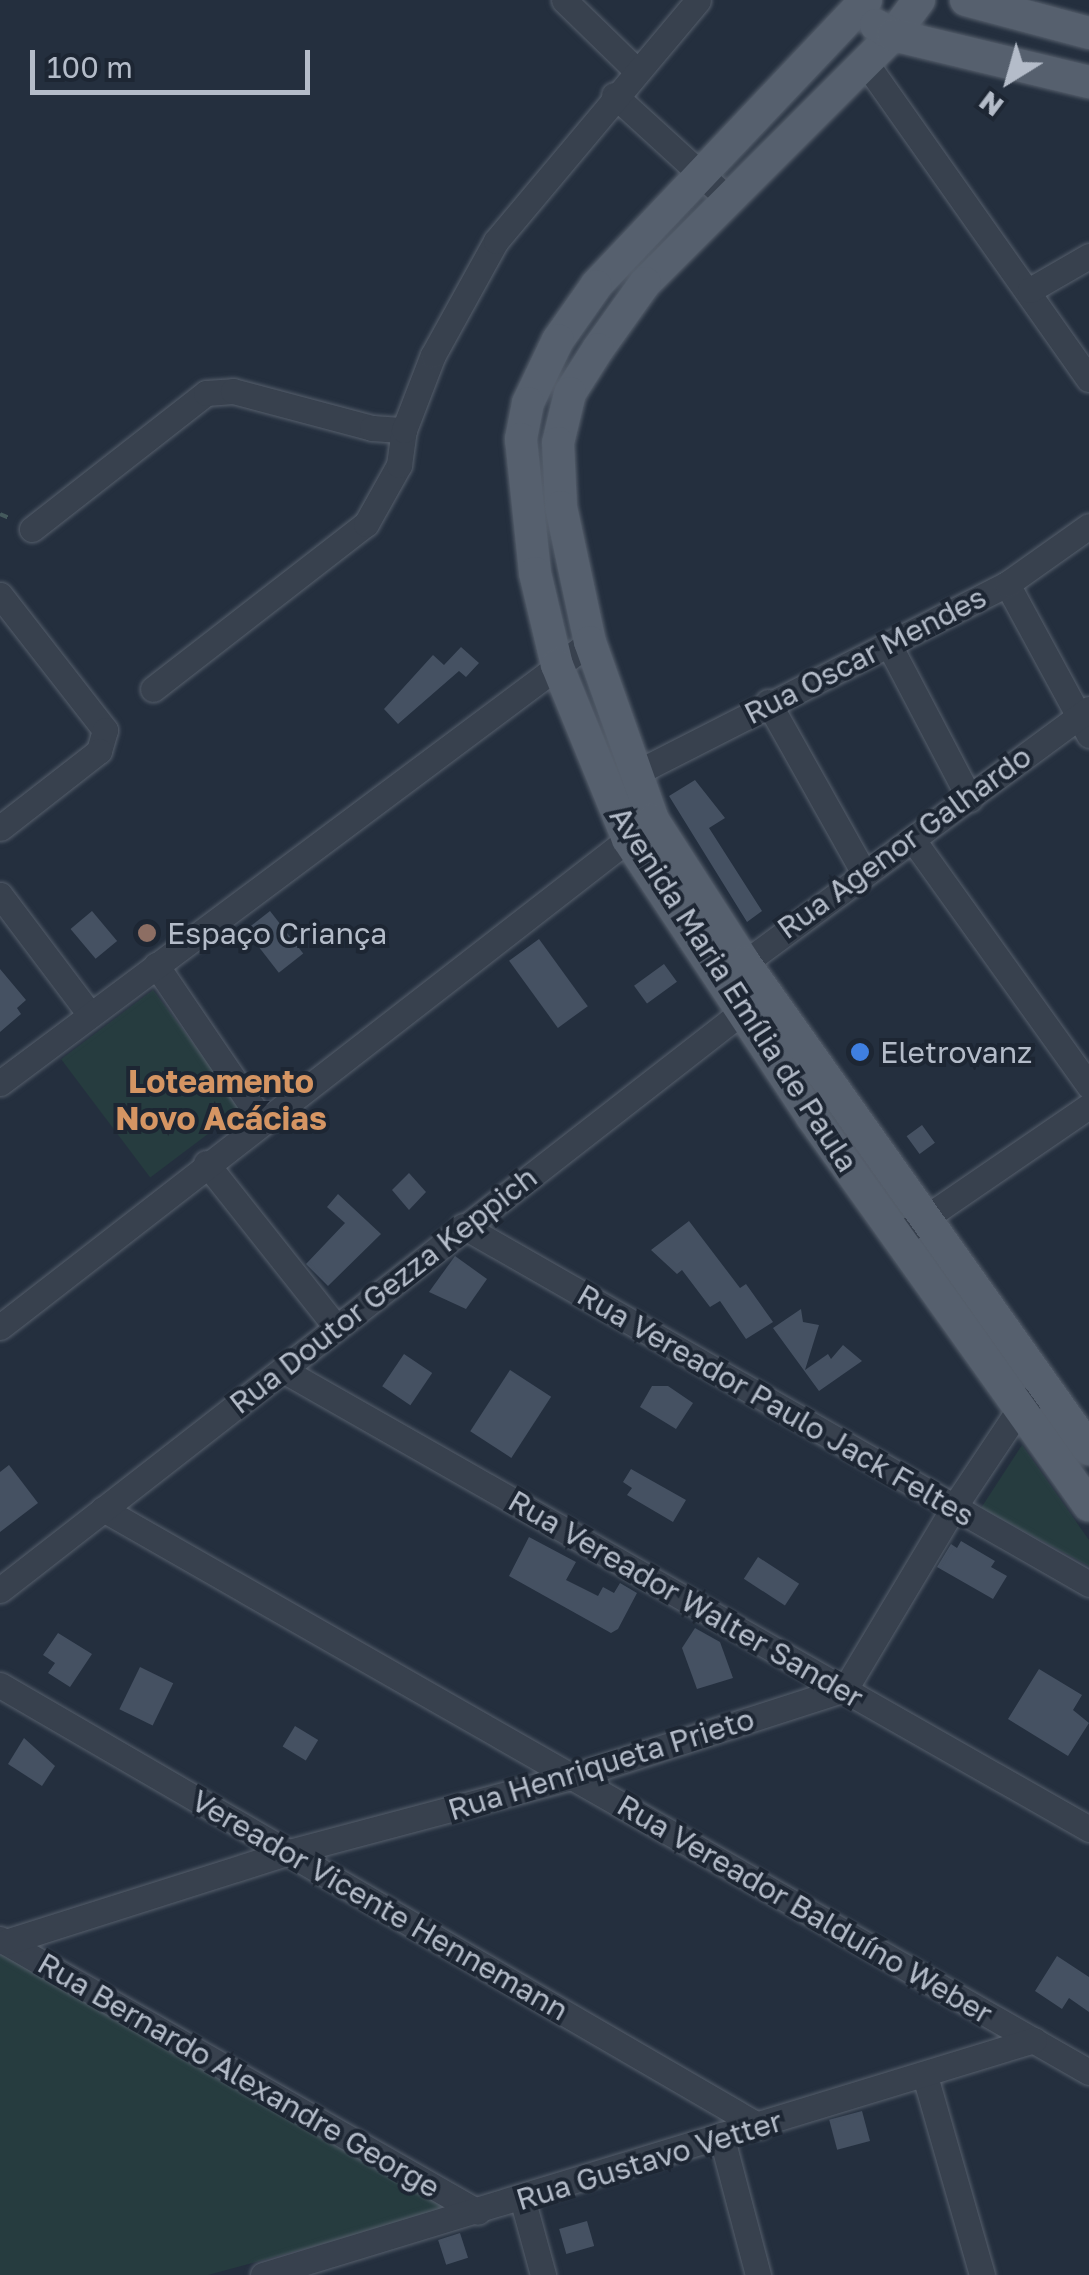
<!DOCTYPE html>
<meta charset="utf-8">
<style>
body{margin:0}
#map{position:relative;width:1089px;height:2275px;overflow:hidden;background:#242f3e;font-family:"Golos Text",sans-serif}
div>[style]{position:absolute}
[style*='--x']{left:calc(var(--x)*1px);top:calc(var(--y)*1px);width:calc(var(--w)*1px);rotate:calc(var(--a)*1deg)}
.green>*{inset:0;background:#263c3f;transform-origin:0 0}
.building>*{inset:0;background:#455162;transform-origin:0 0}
.path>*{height:4px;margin-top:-2px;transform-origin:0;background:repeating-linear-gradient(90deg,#44595c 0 8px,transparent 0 16px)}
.roads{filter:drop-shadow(0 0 2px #565f6c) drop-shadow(0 0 2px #565f6c)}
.minor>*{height:25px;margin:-12.5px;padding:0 12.5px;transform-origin:12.5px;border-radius:12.5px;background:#38414e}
.major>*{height:32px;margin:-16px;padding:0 16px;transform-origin:16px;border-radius:16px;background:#56606e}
.dots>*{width:28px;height:28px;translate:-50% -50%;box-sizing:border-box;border:5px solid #1d2633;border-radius:50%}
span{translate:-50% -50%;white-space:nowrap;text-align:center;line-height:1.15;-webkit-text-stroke:8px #1d2633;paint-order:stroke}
.street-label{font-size:30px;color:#b4bcc9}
.poi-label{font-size:30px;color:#b4bcc9}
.left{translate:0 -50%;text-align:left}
.neighbourhood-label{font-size:32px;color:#d59563;font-weight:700}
.north{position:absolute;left:959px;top:30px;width:100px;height:100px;-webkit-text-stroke:8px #1d2633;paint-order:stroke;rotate:217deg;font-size:28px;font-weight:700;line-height:40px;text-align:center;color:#b4bcc9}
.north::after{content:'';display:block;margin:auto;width:35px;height:45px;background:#b4bcc9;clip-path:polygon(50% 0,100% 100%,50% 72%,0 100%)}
.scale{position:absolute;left:30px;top:50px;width:280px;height:45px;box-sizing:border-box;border:5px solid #b4bcc9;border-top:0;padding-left:12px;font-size:30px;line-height:35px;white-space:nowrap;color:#b4bcc9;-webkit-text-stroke:8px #1d2633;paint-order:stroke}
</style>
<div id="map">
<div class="green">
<div style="left:153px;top:990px;width:148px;height:115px;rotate:53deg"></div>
<div style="clip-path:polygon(1022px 1445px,1089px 1540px,1089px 1566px,981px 1508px)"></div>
<div style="clip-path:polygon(9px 1952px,443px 2204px,437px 2213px,208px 2275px,0 2275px,0 1955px)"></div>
</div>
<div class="building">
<div style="clip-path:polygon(461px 647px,479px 663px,466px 677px,459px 671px,398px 724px,384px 709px,433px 655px,444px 665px)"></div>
<div style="clip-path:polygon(695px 780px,725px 818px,709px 828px,762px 911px,747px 922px,669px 796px)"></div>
<div style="left:92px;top:911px;width:39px;height:28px;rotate:50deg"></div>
<div style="left:270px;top:911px;width:54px;height:31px;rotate:52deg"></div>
<div style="left:539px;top:939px;width:83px;height:37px;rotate:54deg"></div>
<div style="left:664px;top:964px;width:22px;height:37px;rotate:54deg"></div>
<div style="clip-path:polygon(0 969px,26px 1000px,17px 1008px,21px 1014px,0 1032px)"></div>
<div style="left:922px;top:1125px;width:22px;height:19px;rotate:54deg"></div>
<div style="clip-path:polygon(409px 1173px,426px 1192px,409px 1210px,392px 1190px)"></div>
<div style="clip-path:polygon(338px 1194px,381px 1234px,328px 1286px,306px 1264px,345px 1223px,327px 1207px)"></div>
<div style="clip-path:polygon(689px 1221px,740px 1288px,746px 1284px,773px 1322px,746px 1339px,720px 1301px,710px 1307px,682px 1270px,677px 1274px,651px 1250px)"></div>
<div style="clip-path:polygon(455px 1256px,487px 1279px,466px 1309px,429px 1292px)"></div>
<div style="clip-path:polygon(801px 1309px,803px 1322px,819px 1325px,805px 1370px,828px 1354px,831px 1359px,843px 1345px,862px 1361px,819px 1391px,773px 1328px)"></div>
<div style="left:404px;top:1354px;width:34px;height:39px;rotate:34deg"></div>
<div style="left:510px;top:1370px;width:49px;height:73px;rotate:33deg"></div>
<div style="clip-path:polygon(652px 1386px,668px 1386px,693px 1403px,676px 1429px,640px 1407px)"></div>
<div style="clip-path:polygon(9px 1465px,38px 1503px,0 1532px,0 1472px)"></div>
<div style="clip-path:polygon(631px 1469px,686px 1500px,673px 1522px,627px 1495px,632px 1488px,623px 1482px)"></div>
<div style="clip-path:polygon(529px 1537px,576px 1562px,566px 1580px,598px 1596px,603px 1587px,614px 1593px,620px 1583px,637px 1593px,618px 1629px,611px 1633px,509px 1576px)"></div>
<div style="clip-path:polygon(961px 1541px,995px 1561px,991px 1567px,1007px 1576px,993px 1599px,937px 1567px,951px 1544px,957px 1548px)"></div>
<div style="left:758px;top:1557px;width:49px;height:26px;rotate:33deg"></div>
<div style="clip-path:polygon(695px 1628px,720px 1642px,733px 1678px,697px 1689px,682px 1648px)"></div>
<div style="clip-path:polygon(58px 1633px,92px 1654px,70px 1687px,48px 1673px,55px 1663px,43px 1655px)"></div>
<div style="left:140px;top:1667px;width:37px;height:47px;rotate:26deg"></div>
<div style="clip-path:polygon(1039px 1669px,1082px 1695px,1073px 1710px,1089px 1723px,1068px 1756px,1008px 1719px)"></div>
<div style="left:295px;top:1726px;width:27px;height:24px;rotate:31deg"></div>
<div style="clip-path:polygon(24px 1738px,55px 1766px,42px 1786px,8px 1764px)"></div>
<div style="clip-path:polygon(1057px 1956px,1089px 1977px,1089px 2012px,1069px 1998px,1062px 2009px,1035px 1991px)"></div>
<div style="left:862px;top:2111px;width:31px;height:34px;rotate:75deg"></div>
<div style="left:587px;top:2221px;width:26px;height:29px;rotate:74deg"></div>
<div style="left:460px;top:2233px;width:26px;height:23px;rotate:72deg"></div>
</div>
<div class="path">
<div style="--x:0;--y:514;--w:15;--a:23"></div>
</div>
<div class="roads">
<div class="minor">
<div style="--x:564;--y:0;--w:100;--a:44.2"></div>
<div style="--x:865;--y:62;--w:388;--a:54.8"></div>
<div style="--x:614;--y:95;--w:154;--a:42.4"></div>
<div style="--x:1030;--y:290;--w:68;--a:-30"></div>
<div style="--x:32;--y:529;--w:221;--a:-38"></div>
<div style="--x:206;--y:393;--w:27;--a:-4"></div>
<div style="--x:233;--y:391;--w:144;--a:14.9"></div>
<div style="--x:372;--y:428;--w:32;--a:4"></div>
<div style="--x:1007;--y:584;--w:172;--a:61.5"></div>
<div style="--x:0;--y:595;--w:171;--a:52.1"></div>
<div style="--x:105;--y:730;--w:22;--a:106"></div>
<div style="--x:99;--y:751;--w:125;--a:142.1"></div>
<div style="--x:889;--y:645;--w:174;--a:62.3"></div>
<div style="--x:153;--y:689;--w:269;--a:-37.8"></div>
<div style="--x:366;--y:524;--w:68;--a:-60.8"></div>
<div style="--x:399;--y:465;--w:35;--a:-82"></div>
<div style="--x:404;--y:430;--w:80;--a:-68.9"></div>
<div style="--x:433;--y:355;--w:130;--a:-61.1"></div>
<div style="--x:496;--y:241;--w:314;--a:-50"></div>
<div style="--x:768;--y:702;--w:196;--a:60.7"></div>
<div style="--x:634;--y:774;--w:419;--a:-27"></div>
<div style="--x:1007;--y:584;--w:100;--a:-35.3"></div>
<div style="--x:913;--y:840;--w:302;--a:54.4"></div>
<div style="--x:0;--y:895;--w:148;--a:53"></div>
<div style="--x:156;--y:965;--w:189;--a:55.8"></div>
<div style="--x:731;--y:973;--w:445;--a:-36.4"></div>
<div style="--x:0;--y:1083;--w:737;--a:-36.78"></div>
<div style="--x:206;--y:1163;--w:208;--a:51.6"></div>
<div style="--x:463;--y:1226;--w:721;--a:29.76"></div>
<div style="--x:899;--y:1236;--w:230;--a:-34.4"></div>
<div style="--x:0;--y:1327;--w:810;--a:-37.83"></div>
<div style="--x:283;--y:1370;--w:928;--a:29.66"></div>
<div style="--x:103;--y:1509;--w:1135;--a:29.73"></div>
<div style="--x:0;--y:1590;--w:960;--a:-37.93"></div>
<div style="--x:0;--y:1685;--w:878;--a:30.16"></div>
<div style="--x:0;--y:1939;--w:550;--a:29.73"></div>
<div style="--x:6;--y:1942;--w:297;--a:-17.6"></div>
<div style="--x:289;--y:1852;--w:295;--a:-14.9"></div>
<div style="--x:574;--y:1776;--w:285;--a:-17.8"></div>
<div style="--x:845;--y:1689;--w:212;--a:-59.1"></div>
<div style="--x:954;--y:1507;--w:119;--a:-56.3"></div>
<div style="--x:1020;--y:1408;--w:17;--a:-40"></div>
<div style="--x:925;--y:2076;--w:207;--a:74"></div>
<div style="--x:721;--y:2135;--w:145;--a:75.2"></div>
<div style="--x:522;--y:2198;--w:80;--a:74.7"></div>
<div style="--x:263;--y:2275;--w:806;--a:-16.95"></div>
</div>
<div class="major">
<div style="--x:866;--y:0;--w:393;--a:133.4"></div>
<div style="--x:596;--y:286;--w:66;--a:125.1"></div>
<div style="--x:558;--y:340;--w:70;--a:115.5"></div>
<div style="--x:528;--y:403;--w:37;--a:101"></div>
<div style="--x:521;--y:439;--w:135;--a:84"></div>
<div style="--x:535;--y:573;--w:95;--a:76.6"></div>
<div style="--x:557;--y:665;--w:188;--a:67.8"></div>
<div style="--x:628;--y:839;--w:333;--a:56.5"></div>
<div style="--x:812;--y:1117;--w:477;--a:54.5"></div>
<div style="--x:919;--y:0;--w:44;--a:126.6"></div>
<div style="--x:893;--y:35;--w:351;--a:135"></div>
<div style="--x:645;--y:283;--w:81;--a:125.5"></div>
<div style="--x:598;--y:349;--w:52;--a:122.5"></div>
<div style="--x:570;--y:393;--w:51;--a:103.5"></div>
<div style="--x:558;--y:443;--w:64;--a:87.3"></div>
<div style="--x:561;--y:507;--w:138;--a:77.9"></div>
<div style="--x:590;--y:642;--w:189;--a:70.5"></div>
<div style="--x:653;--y:820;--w:169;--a:57.3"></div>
<div style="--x:744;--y:962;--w:597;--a:54.69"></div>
<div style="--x:966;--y:0;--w:127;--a:15"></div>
<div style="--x:876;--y:25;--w:20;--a:30"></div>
<div style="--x:893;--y:35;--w:202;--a:13.5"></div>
</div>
</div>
<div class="dots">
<div style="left:147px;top:933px;background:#8d6e63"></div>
<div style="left:860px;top:1052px;background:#3f7fe0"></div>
</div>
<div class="street-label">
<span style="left:865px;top:655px;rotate:-27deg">Rua Oscar Mendes</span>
<span style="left:904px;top:842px;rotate:-36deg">Rua Agenor Galhardo</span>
<span style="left:734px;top:989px;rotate:57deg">Avenida Maria Emília de Paula</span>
<span style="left:383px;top:1290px;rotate:-38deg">Rua Doutor Gezza Keppich</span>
<span style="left:776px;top:1405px;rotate:30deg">Rua Vereador Paulo Jack Feltes</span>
<span style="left:686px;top:1599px;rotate:30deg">Rua Vereador Walter Sander</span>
<span style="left:601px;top:1764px;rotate:-17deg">Rua Henriqueta Prieto</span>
<span style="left:380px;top:1905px;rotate:30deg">Vereador Vicente Hennemann</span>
<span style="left:805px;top:1909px;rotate:30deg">Rua Vereador Balduíno Weber</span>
<span style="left:239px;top:2075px;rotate:30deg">Rua Bernardo Alexandre George</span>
<span style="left:649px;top:2160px;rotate:-17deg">Rua Gustavo Vetter</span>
</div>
<div class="poi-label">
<span class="left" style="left:167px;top:933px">Espaço Criança</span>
<span class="left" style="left:880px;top:1052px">Eletrovanz</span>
</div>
<div class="neighbourhood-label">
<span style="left:221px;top:1100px">Loteamento<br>Novo Acácias</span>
</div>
<div class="north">N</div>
<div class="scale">100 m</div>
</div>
